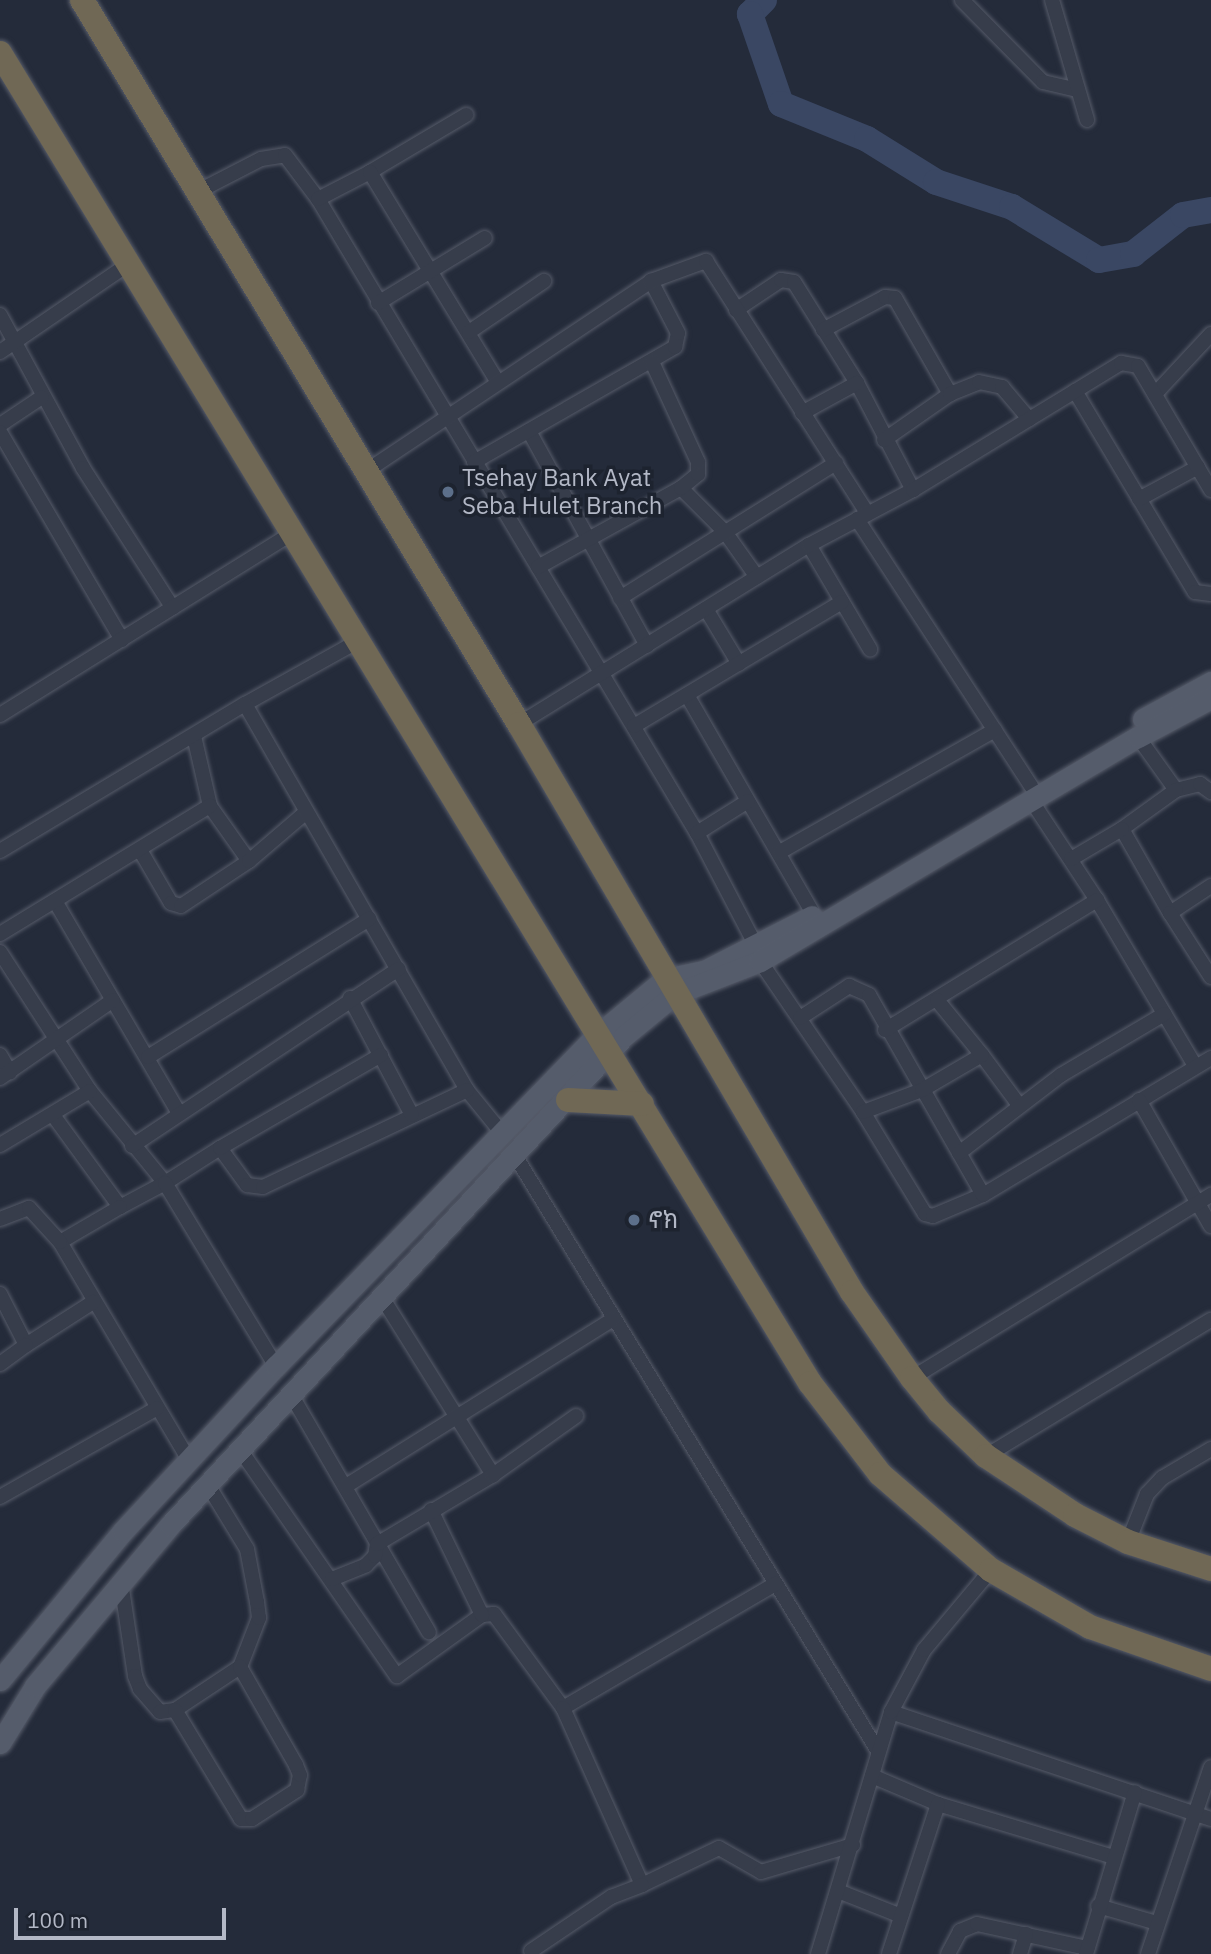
<!DOCTYPE html>
<meta charset="utf-8">
<style>
body{margin:0}
#map{position:relative;width:1211px;height:1954px;overflow:hidden;background:#242b3a;font-family:"IBM Plex Sans","Noto Sans Ethiopic",sans-serif}
div>[style]{position:absolute}
[style*='--x']{left:calc(var(--x)*1px);top:calc(var(--y)*1px);width:calc(var(--w)*1px);rotate:calc(var(--a)*1deg)}
.river>*{height:26px;margin:-13px;padding:0 13px;transform-origin:13px;border-radius:13px;background:#3a4763}
.roads{filter:drop-shadow(0 0 2px #565b69) drop-shadow(0 0 2px #565b69)}
.street>*{height:14px;margin:-7px;padding:0 7px;transform-origin:7px;border-radius:7px;background:#373d4b}
.primary>*{height:21px;margin:-10.5px;padding:0 10.5px;transform-origin:10.5px;border-radius:10.5px;background:#555c6b}
.highway>*{height:24px;margin:-12px;padding:0 12px;transform-origin:12px;border-radius:12px;background:#706855}
.dots>*{width:19px;height:19px;translate:-50% -50%;box-sizing:border-box;border:4px solid #1d232f;border-radius:50%}
span{translate:-50% -50%;white-space:nowrap;text-align:center;line-height:1.15;-webkit-text-stroke:7px #1d232f;paint-order:stroke}
.poi-label{font-size:24px;color:#b3b8c6}
.left{translate:0 -50%;text-align:left}
.scale{position:absolute;left:14px;top:1908px;width:212px;height:32px;box-sizing:border-box;border:4px solid #b3b8c6;border-top:0;padding-left:9px;font-size:21px;line-height:24px;white-space:nowrap;color:#b3b8c6;-webkit-text-stroke:5px #1d232f;paint-order:stroke}
</style>
<div id="map">
<div class="river">
<div style="--x:764;--y:0;--w:20;--a:135"></div>
<div style="--x:750;--y:14;--w:95;--a:71"></div>
<div style="--x:781;--y:104;--w:93;--a:22.1"></div>
<div style="--x:867;--y:139;--w:81;--a:31.9"></div>
<div style="--x:936;--y:182;--w:80;--a:18.2"></div>
<div style="--x:1012;--y:207;--w:102;--a:31.3"></div>
<div style="--x:1099;--y:260;--w:35;--a:-10"></div>
<div style="--x:1133;--y:254;--w:63;--a:-38"></div>
<div style="--x:1183;--y:215;--w:28;--a:-10"></div>
</div>
<div class="roads">
<div class="street">
<div style="--x:962;--y:0;--w:115;--a:45.4"></div>
<div style="--x:1043;--y:82;--w:36;--a:13"></div>
<div style="--x:1052;--y:0;--w:125;--a:73.7"></div>
<div style="--x:370;--y:172;--w:112;--a:-30.7"></div>
<div style="--x:197;--y:192;--w:72;--a:-27.3"></div>
<div style="--x:261;--y:159;--w:24;--a:-9"></div>
<div style="--x:285;--y:155;--w:55;--a:53.1"></div>
<div style="--x:318;--y:199;--w:739;--a:59.13"></div>
<div style="--x:697;--y:833;--w:125;--a:62.4"></div>
<div style="--x:318;--y:199;--w:59;--a:-27.4"></div>
<div style="--x:370;--y:172;--w:245;--a:58.7"></div>
<div style="--x:378;--y:303;--w:125;--a:-31.3"></div>
<div style="--x:736;--y:310;--w:54;--a:-33.7"></div>
<div style="--x:781;--y:280;--w:13;--a:9"></div>
<div style="--x:794;--y:282;--w:119;--a:58"></div>
<div style="--x:857;--y:383;--w:121;--a:62.4"></div>
<div style="--x:0;--y:315;--w:174;--a:61.5"></div>
<div style="--x:83;--y:468;--w:166;--a:57.3"></div>
<div style="--x:823;--y:330;--w:70;--a:-28"></div>
<div style="--x:885;--y:297;--w:10;--a:6"></div>
<div style="--x:895;--y:298;--w:111;--a:60.2"></div>
<div style="--x:469;--y:332;--w:91;--a:-34.2"></div>
<div style="--x:0;--y:352;--w:154;--a:-34.4"></div>
<div style="--x:1075;--y:391;--w:234;--a:59.2"></div>
<div style="--x:1195;--y:592;--w:16;--a:7"></div>
<div style="--x:1155;--y:394;--w:82;--a:-47"></div>
<div style="--x:802;--y:413;--w:63;--a:-28.6"></div>
<div style="--x:0;--y:425;--w:50;--a:-33.7"></div>
<div style="--x:529;--y:431;--w:245;--a:61.2"></div>
<div style="--x:0;--y:432;--w:241;--a:59.6"></div>
<div style="--x:884;--y:440;--w:80;--a:-34.9"></div>
<div style="--x:950;--y:394;--w:31;--a:-22"></div>
<div style="--x:979;--y:382;--w:24;--a:12"></div>
<div style="--x:1002;--y:387;--w:42;--a:49.8"></div>
<div style="--x:474;--y:462;--w:232;--a:-29.8"></div>
<div style="--x:675;--y:347;--w:14;--a:-78"></div>
<div style="--x:678;--y:333;--w:59;--a:-117.4"></div>
<div style="--x:365;--y:472;--w:344;--a:-33.7"></div>
<div style="--x:651;--y:281;--w:59;--a:-20"></div>
<div style="--x:706;--y:261;--w:300;--a:57.4"></div>
<div style="--x:681;--y:488;--w:62;--a:45"></div>
<div style="--x:725;--y:532;--w:55;--a:54.6"></div>
<div style="--x:1139;--y:499;--w:67;--a:-28.5"></div>
<div style="--x:857;--y:519;--w:319;--a:56.9"></div>
<div style="--x:809;--y:545;--w:121;--a:59.6"></div>
<div style="--x:538;--y:567;--w:163;--a:-28.9"></div>
<div style="--x:681;--y:488;--w:22;--a:-39"></div>
<div style="--x:698;--y:474;--w:12;--a:-90"></div>
<div style="--x:698;--y:462;--w:110;--a:-114.7"></div>
<div style="--x:620;--y:598;--w:255;--a:-32"></div>
<div style="--x:706;--y:609;--w:64;--a:59"></div>
<div style="--x:687;--y:695;--w:254;--a:60"></div>
<div style="--x:245;--y:704;--w:132;--a:-29.1"></div>
<div style="--x:0;--y:715;--w:343;--a:-31.9"></div>
<div style="--x:519;--y:724;--w:341;--a:-31.7"></div>
<div style="--x:809;--y:545;--w:118;--a:-27.9"></div>
<div style="--x:913;--y:490;--w:244;--a:-31.4"></div>
<div style="--x:1121;--y:363;--w:17;--a:10"></div>
<div style="--x:1138;--y:366;--w:144;--a:59.5"></div>
<div style="--x:634;--y:726;--w:242;--a:-30.8"></div>
<div style="--x:194;--y:736;--w:72;--a:77.1"></div>
<div style="--x:210;--y:806;--w:67;--a:54.7"></div>
<div style="--x:1138;--y:737;--w:65;--a:54.4"></div>
<div style="--x:1176;--y:790;--w:25;--a:-14"></div>
<div style="--x:1200;--y:784;--w:14;--a:36"></div>
<div style="--x:1176;--y:790;--w:67;--a:144.2"></div>
<div style="--x:1122;--y:829;--w:97;--a:60.3"></div>
<div style="--x:1170;--y:913;--w:49;--a:-33.4"></div>
<div style="--x:1031;--y:800;--w:120;--a:56.6"></div>
<div style="--x:1097;--y:900;--w:193;--a:59.4"></div>
<div style="--x:697;--y:833;--w:60;--a:-32.1"></div>
<div style="--x:140;--y:850;--w:61;--a:59.7"></div>
<div style="--x:171;--y:903;--w:10;--a:17"></div>
<div style="--x:181;--y:906;--w:82;--a:-33.5"></div>
<div style="--x:249;--y:861;--w:74;--a:-40.6"></div>
<div style="--x:0;--y:851;--w:286;--a:-31"></div>
<div style="--x:245;--y:704;--w:445;--a:60.1"></div>
<div style="--x:467;--y:1090;--w:55;--a:50.9"></div>
<div style="--x:780;--y:852;--w:247;--a:-29.6"></div>
<div style="--x:1071;--y:859;--w:59;--a:-30.5"></div>
<div style="--x:55;--y:901;--w:246;--a:59.7"></div>
<div style="--x:1170;--y:913;--w:76;--a:57.4"></div>
<div style="--x:0;--y:934;--w:246;--a:-31.4"></div>
<div style="--x:0;--y:952;--w:166;--a:57.1"></div>
<div style="--x:90;--y:1091;--w:119;--a:50.8"></div>
<div style="--x:165;--y:1183;--w:65;--a:-32.5"></div>
<div style="--x:220;--y:1148;--w:46;--a:53.9"></div>
<div style="--x:247;--y:1185;--w:16;--a:7"></div>
<div style="--x:263;--y:1187;--w:226;--a:-25.4"></div>
<div style="--x:760;--y:961;--w:183;--a:55.7"></div>
<div style="--x:863;--y:1112;--w:119;--a:58.7"></div>
<div style="--x:925;--y:1214;--w:8;--a:14"></div>
<div style="--x:933;--y:1216;--w:54;--a:-22.8"></div>
<div style="--x:983;--y:1195;--w:266;--a:-31"></div>
<div style="--x:350;--y:998;--w:132;--a:62.1"></div>
<div style="--x:800;--y:1018;--w:59;--a:-33.1"></div>
<div style="--x:849;--y:986;--w:22;--a:24"></div>
<div style="--x:869;--y:995;--w:230;--a:60.3"></div>
<div style="--x:885;--y:1030;--w:249;--a:-31.5"></div>
<div style="--x:0;--y:1055;--w:20;--a:60"></div>
<div style="--x:982;--y:1055;--w:62;--a:53.5"></div>
<div style="--x:148;--y:1057;--w:261;--a:-32"></div>
<div style="--x:0;--y:1078;--w:137;--a:-34.6"></div>
<div style="--x:1139;--y:1100;--w:145;--a:60.3"></div>
<div style="--x:863;--y:1112;--w:63;--a:-20.4"></div>
<div style="--x:922;--y:1090;--w:69;--a:-30.3"></div>
<div style="--x:982;--y:1055;--w:71;--a:-129.3"></div>
<div style="--x:53;--y:1115;--w:114;--a:53.9"></div>
<div style="--x:120;--y:1207;--w:51;--a:-28.1"></div>
<div style="--x:165;--y:1183;--w:214;--a:58.8"></div>
<div style="--x:0;--y:1145;--w:105;--a:-31"></div>
<div style="--x:132;--y:1146;--w:320;--a:-33.6"></div>
<div style="--x:220;--y:1148;--w:186;--a:-30"></div>
<div style="--x:959;--y:1153;--w:128;--a:-37.4"></div>
<div style="--x:1061;--y:1075;--w:120;--a:-30.6"></div>
<div style="--x:516;--y:1157;--w:696;--a:58.64"></div>
<div style="--x:120;--y:1207;--w:69;--a:149.7"></div>
<div style="--x:60;--y:1242;--w:253;--a:59.4"></div>
<div style="--x:0;--y:1219;--w:31;--a:-21"></div>
<div style="--x:29;--y:1208;--w:46;--a:47.6"></div>
<div style="--x:0;--y:1294;--w:57;--a:63"></div>
<div style="--x:26;--y:1345;--w:80;--a:-32.7"></div>
<div style="--x:383;--y:1299;--w:208;--a:58"></div>
<div style="--x:0;--y:1364;--w:32;--a:-36"></div>
<div style="--x:912;--y:1378;--w:351;--a:-31.5"></div>
<div style="--x:292;--y:1396;--w:273;--a:59.9"></div>
<div style="--x:241;--y:1451;--w:274;--a:55.3"></div>
<div style="--x:397;--y:1676;--w:105;--a:-35.7"></div>
<div style="--x:482;--y:1615;--w:12;--a:-5"></div>
<div style="--x:494;--y:1614;--w:117;--a:53.7"></div>
<div style="--x:563;--y:1708;--w:246;--a:-30.3"></div>
<div style="--x:986;--y:1456;--w:263;--a:-31.2"></div>
<div style="--x:346;--y:1486;--w:315;--a:-32"></div>
<div style="--x:0;--y:1497;--w:180;--a:-29.5"></div>
<div style="--x:431;--y:1510;--w:117;--a:64.1"></div>
<div style="--x:1128;--y:1542;--w:52;--a:-68.4"></div>
<div style="--x:1147;--y:1494;--w:22;--a:-47"></div>
<div style="--x:1162;--y:1478;--w:57;--a:-30.6"></div>
<div style="--x:332;--y:1579;--w:37;--a:-22"></div>
<div style="--x:366;--y:1565;--w:13;--a:-45"></div>
<div style="--x:375;--y:1556;--w:12;--a:-81"></div>
<div style="--x:377;--y:1544;--w:135;--a:-30.7"></div>
<div style="--x:493;--y:1475;--w:102;--a:-35.4"></div>
<div style="--x:121;--y:1582;--w:95;--a:81.5"></div>
<div style="--x:135;--y:1676;--w:14;--a:69"></div>
<div style="--x:140;--y:1689;--w:30;--a:49"></div>
<div style="--x:160;--y:1712;--w:15;--a:-8"></div>
<div style="--x:175;--y:1710;--w:78;--a:-33.5"></div>
<div style="--x:240;--y:1667;--w:53;--a:-68.8"></div>
<div style="--x:259;--y:1618;--w:16;--a:-97"></div>
<div style="--x:257;--y:1602;--w:54;--a:-100.7"></div>
<div style="--x:247;--y:1549;--w:75;--a:-121.4"></div>
<div style="--x:563;--y:1708;--w:194;--a:65.9"></div>
<div style="--x:642;--y:1885;--w:85;--a:-25.7"></div>
<div style="--x:719;--y:1848;--w:48;--a:29.7"></div>
<div style="--x:761;--y:1872;--w:96;--a:-16.4"></div>
<div style="--x:175;--y:1710;--w:127;--a:58.8"></div>
<div style="--x:241;--y:1819;--w:11;--a:0"></div>
<div style="--x:252;--y:1819;--w:54;--a:-32.8"></div>
<div style="--x:297;--y:1790;--w:15;--a:-79"></div>
<div style="--x:300;--y:1775;--w:11;--a:-112"></div>
<div style="--x:296;--y:1765;--w:113;--a:-119.7"></div>
<div style="--x:891;--y:1712;--w:337;--a:18.5"></div>
<div style="--x:872;--y:1776;--w:72;--a:23"></div>
<div style="--x:938;--y:1804;--w:183;--a:16.8"></div>
<div style="--x:838;--y:1891;--w:68;--a:21.6"></div>
<div style="--x:1098;--y:1906;--w:61;--a:16.1"></div>
<div style="--x:531;--y:1951;--w:97;--a:-34"></div>
<div style="--x:611;--y:1897;--w:33;--a:-21"></div>
<div style="--x:818;--y:1954;--w:253;--a:-73.2"></div>
<div style="--x:891;--y:1712;--w:70;--a:-62"></div>
<div style="--x:924;--y:1650;--w:104;--a:-50.1"></div>
<div style="--x:889;--y:1954;--w:158;--a:-71.9"></div>
<div style="--x:948;--y:1954;--w:26;--a:-62"></div>
<div style="--x:960;--y:1931;--w:18;--a:-22"></div>
<div style="--x:977;--y:1924;--w:113;--a:12.3"></div>
<div style="--x:1020;--y:1954;--w:21;--a:-73"></div>
<div style="--x:1086;--y:1954;--w:169;--a:-73.2"></div>
<div style="--x:1148;--y:1954;--w:197;--a:-71.4"></div>
</div>
<div class="primary">
<div style="--x:1143;--y:719;--w:77;--a:-28.6"></div>
<div style="--x:0;--y:1680;--w:193;--a:-50.5"></div>
<div style="--x:123;--y:1531;--w:225;--a:-47.2"></div>
<div style="--x:276;--y:1366;--w:460;--a:-45.9"></div>
<div style="--x:596;--y:1036;--w:89;--a:-39.6"></div>
<div style="--x:665;--y:979;--w:40;--a:-12"></div>
<div style="--x:704;--y:971;--w:121;--a:-27"></div>
<div style="--x:0;--y:1743;--w:67;--a:-58.4"></div>
<div style="--x:35;--y:1686;--w:210;--a:-50"></div>
<div style="--x:170;--y:1525;--w:667;--a:-47.13"></div>
<div style="--x:624;--y:1036;--w:66;--a:-39.5"></div>
<div style="--x:675;--y:994;--w:91;--a:-21.2"></div>
<div style="--x:760;--y:961;--w:439;--a:-30.7"></div>
<div style="--x:1138;--y:737;--w:83;--a:-28.1"></div>
</div>
<div class="highway">
<div style="--x:82;--y:0;--w:846;--a:58.89"></div>
<div style="--x:519;--y:724;--w:658;--a:59.62"></div>
<div style="--x:852;--y:1292;--w:105;--a:55.1"></div>
<div style="--x:912;--y:1378;--w:43;--a:50.7"></div>
<div style="--x:939;--y:1411;--w:65;--a:43.8"></div>
<div style="--x:986;--y:1456;--w:107;--a:33.5"></div>
<div style="--x:1075;--y:1515;--w:59;--a:27"></div>
<div style="--x:1128;--y:1542;--w:87;--a:18"></div>
<div style="--x:0;--y:53;--w:1557;--a:58.66"></div>
<div style="--x:810;--y:1383;--w:115;--a:52.4"></div>
<div style="--x:880;--y:1474;--w:147;--a:40.9"></div>
<div style="--x:991;--y:1570;--w:114;--a:29.9"></div>
<div style="--x:1090;--y:1627;--w:128;--a:19.1"></div>
<div style="--x:568;--y:1100;--w:74;--a:3.1"></div>
</div>
</div>
<div class="dots">
<div style="left:448px;top:492px;background:#5c6f8a"></div>
<div style="left:634px;top:1220px;background:#5c6f8a"></div>
</div>
<div class="poi-label">
<span class="left" style="left:462px;top:492px">Tsehay Bank Ayat<br>Seba Hulet Branch</span>
<span class="left" style="left:648px;top:1220px">ኖክ</span>
</div>
<div class="scale">100 m</div>
</div>
